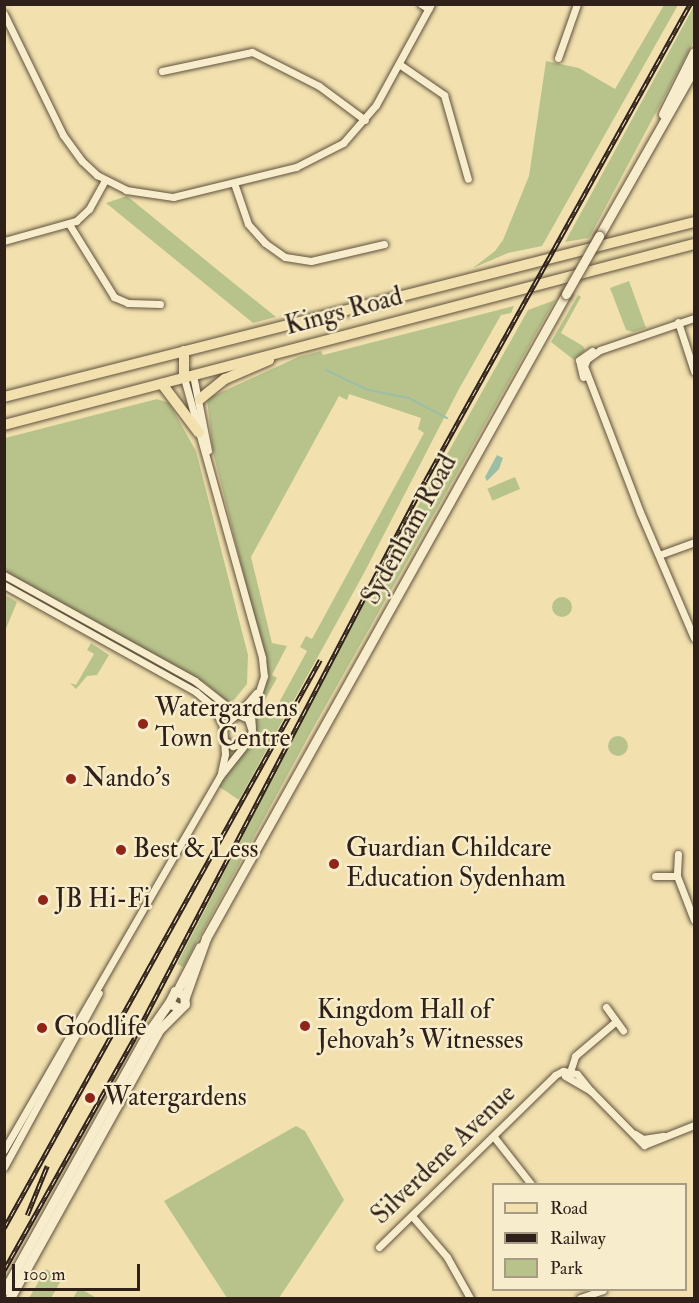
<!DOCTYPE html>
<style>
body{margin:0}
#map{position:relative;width:699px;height:1303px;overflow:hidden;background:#f2e1af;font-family:"IM FELL Double Pica",serif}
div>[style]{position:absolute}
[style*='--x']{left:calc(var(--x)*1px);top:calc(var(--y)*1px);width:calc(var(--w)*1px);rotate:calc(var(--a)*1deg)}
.green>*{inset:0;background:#b8c38c;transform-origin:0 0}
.round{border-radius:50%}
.water>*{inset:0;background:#9cbea6}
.stream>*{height:2px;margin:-1px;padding:0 1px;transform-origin:1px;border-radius:1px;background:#9cbea6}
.roads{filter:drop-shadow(0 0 2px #60513e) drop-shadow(0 0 2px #60513e)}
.minor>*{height:7px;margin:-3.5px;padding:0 3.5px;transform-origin:3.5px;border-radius:3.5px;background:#f7eccb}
.tertiary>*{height:9px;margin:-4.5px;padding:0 4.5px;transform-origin:4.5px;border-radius:4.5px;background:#f7eccb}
.primary>*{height:10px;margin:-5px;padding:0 5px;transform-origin:5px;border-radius:5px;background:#f2e1af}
.rail>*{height:4.5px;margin-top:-2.25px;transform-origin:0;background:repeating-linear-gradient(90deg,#f7eccb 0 7px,#2f2119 0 14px);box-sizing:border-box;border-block:2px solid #2f2119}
.bridges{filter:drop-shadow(0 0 2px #60513e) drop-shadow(0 0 2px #60513e)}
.tertiary-bridge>*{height:9px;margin:-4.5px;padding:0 4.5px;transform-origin:4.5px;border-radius:4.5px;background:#f7eccb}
.dots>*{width:16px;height:16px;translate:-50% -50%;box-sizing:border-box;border:3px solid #f7eccb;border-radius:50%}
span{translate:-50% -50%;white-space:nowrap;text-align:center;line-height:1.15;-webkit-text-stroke:5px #f7eccb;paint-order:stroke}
.street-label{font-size:26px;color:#2f2119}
.poi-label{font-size:26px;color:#2f2119}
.left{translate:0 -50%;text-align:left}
.frame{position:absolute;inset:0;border:6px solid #2f2119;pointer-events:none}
.legend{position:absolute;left:492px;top:1183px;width:195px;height:108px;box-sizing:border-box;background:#f7eccb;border:2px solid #a79b84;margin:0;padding:8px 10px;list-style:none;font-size:18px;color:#2f2119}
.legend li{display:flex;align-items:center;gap:12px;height:30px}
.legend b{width:30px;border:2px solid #a79b84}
.scale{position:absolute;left:12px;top:1264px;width:128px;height:27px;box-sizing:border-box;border:3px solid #2f2119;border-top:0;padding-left:8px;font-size:18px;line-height:21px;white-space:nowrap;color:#2f2119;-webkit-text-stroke:4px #f7eccb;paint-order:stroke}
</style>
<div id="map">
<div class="green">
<div style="clip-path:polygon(664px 5px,678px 5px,542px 246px,508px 253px,473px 268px,495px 251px,503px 240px,529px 176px,546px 61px,579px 68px,615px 89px)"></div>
<div style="clip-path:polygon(694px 6px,694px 41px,589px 238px,565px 242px)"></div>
<div style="clip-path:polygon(127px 196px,220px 272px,276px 317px,253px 323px,106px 203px)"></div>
<div style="clip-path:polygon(629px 281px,646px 328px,633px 332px,626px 330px,610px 288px)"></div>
<div style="clip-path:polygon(578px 295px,581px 297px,561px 333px,583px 346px,585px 350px,574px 360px,551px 342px)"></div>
<div style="clip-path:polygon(555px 300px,312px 730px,183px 967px,177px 964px,349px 629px,528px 310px)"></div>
<div style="clip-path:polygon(evenodd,514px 306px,511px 313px,501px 315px,459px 389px,364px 573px,239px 800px,218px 786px,254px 739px,257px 711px,269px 676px,213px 452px,207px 399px,212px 392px,215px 395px,298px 357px,321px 351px,323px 355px,514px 306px,349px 394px,421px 418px,418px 429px,424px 433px,312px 639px,306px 636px,300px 647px,307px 651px,276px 708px,268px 709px,262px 705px,277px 678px,272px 675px,287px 646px,272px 643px,251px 557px,339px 396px,347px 400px,349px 394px)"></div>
<div style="clip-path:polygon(157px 399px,169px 403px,196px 451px,248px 655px,247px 684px,234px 700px,226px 701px,205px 683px,5px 572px,5px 438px)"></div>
<div style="left:515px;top:477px;width:13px;height:30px;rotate:67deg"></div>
<div style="clip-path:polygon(5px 595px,17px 602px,5px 631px)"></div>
<div class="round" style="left:552px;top:597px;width:20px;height:20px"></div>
<div style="clip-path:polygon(91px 643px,109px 655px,97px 675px,87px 676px,76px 689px,70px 683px,76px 685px,94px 654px,87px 650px)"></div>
<div class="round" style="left:608px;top:736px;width:20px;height:20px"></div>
<div style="clip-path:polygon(296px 1126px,305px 1131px,344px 1200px,279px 1298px,227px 1298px,164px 1201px)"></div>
<div style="clip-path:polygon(46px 1269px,62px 1279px,51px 1298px,29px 1298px)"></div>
<div style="clip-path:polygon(79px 1288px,95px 1297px,95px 1298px,73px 1298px)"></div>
</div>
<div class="water">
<div style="clip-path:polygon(497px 455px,503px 458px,499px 469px,487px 481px,485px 477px)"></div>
</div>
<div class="stream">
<div style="--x:326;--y:370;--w:47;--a:25.5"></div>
<div style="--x:368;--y:390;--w:42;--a:11"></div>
<div style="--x:409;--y:398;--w:43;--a:27.8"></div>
</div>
<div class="roads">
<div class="minor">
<div style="--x:421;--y:4;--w:9;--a:32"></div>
<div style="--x:4;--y:14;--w:135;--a:64"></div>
<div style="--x:63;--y:135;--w:32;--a:54"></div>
<div style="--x:82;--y:161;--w:21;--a:43"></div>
<div style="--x:97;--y:175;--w:33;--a:27"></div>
<div style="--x:126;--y:190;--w:48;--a:8.5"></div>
<div style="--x:173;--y:197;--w:127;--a:-13.7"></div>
<div style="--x:296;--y:167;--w:53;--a:-27.1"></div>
<div style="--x:343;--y:143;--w:50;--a:-49"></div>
<div style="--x:376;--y:105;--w:115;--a:-61.4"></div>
<div style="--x:558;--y:58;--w:57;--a:-70.6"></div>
<div style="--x:399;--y:64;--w:55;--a:34.6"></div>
<div style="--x:444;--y:95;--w:87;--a:74.1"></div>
<div style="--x:162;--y:71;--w:92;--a:-11.9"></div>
<div style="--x:252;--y:52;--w:75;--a:26.9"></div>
<div style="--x:319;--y:86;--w:57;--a:36.5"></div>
<div style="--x:234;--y:183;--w:43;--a:71.1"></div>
<div style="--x:248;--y:224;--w:25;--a:48"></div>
<div style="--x:265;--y:243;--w:24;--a:35"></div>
<div style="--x:285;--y:257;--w:26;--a:9"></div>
<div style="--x:311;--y:261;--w:75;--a:-13.1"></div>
<div style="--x:69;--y:224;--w:86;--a:58.3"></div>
<div style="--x:114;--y:297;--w:15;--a:23"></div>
<div style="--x:128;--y:303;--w:32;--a:2"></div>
<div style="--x:4;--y:241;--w:75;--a:-15.5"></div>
<div style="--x:76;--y:221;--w:18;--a:-43"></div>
<div style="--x:89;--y:209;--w:33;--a:-61"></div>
<div style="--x:694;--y:318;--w:99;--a:161.2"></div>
<div style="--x:600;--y:350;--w:16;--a:145"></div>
<div style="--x:587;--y:359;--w:8;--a:113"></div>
<div style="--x:584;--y:366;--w:156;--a:69"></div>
<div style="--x:640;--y:512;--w:137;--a:66.8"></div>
<div style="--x:678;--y:322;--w:52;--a:71.9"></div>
<div style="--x:193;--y:375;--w:77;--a:78.8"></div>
<div style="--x:583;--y:377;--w:17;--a:-103"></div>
<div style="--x:579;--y:360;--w:16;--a:-35"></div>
<div style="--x:184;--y:378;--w:291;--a:74.4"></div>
<div style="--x:262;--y:658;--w:18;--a:84"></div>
<div style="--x:264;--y:676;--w:42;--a:108"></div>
<div style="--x:251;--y:716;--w:11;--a:85"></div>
<div style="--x:659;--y:555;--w:37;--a:-20"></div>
<div style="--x:4;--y:575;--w:218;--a:29"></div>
<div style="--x:195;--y:681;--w:53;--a:38.2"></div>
<div style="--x:4;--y:585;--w:220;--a:29.1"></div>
<div style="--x:196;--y:692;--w:23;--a:40"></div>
<div style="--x:214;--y:707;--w:21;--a:65"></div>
<div style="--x:238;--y:714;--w:28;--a:-49"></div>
<div style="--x:221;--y:773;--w:19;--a:-78"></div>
<div style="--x:225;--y:754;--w:28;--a:-94"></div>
<div style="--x:223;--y:726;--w:18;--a:-41"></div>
<div style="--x:237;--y:714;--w:12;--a:24"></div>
<div style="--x:248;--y:719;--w:13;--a:72"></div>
<div style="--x:252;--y:731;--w:12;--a:114"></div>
<div style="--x:247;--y:742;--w:15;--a:164"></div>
<div style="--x:233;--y:746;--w:9;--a:-148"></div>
<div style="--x:678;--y:854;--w:22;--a:93"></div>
<div style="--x:677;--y:876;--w:47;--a:68.9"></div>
<div style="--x:655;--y:876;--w:22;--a:0"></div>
<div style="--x:606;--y:1007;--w:29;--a:54"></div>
<div style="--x:569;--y:1075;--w:20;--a:-72"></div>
<div style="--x:575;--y:1056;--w:52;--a:-40.4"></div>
<div style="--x:565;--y:1076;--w:30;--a:30"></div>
<div style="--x:591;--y:1091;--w:76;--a:45.5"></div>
<div style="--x:644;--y:1145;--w:54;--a:-21.8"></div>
<div style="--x:635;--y:1134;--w:9;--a:32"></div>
<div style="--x:643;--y:1139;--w:20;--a:-9"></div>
<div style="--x:494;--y:1137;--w:60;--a:51.8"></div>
<div style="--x:4;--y:1150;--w:432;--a:-60"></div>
<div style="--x:220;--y:776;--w:43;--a:-51.5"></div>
<div style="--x:4;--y:1167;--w:198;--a:-61.4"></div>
<div style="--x:412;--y:1216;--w:54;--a:49.5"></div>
<div style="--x:447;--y:1257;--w:47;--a:60.7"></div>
<div style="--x:379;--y:1247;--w:246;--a:-44.3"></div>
<div style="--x:555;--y:1075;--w:9;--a:-27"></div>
<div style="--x:563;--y:1071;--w:14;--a:12"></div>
<div style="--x:577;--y:1074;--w:22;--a:51"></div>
<div style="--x:580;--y:1298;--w:24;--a:-19"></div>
</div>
<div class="tertiary">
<div style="--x:663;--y:114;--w:69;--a:-63.4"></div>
<div style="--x:599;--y:236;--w:192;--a:-60.4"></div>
<div style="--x:179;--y:987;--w:45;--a:-62.3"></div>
<div style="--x:185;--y:997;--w:63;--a:-70.4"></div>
<div style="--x:206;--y:938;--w:738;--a:-60.79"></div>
<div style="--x:4;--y:1291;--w:294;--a:-60.9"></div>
<div style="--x:147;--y:1034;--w:38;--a:-55"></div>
<div style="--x:10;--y:1298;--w:308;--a:-60.9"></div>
<div style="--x:160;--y:1029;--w:35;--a:-45"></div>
<div style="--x:185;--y:1004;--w:9;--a:-96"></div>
<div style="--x:184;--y:995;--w:10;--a:-156"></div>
<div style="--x:175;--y:991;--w:13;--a:117"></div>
<div style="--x:169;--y:1003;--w:11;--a:27"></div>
</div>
<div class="primary">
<div style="--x:184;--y:351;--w:27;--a:90"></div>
<div style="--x:162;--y:384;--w:61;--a:52.9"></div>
<div style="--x:4;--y:397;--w:712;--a:-14.23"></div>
<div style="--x:200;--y:399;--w:32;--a:-39"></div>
<div style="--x:225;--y:379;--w:48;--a:-23.4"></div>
<div style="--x:4;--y:425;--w:713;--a:-14.7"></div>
</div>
</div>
<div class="rail">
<div style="--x:27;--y:1215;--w:53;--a:-67.8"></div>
<div style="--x:4;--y:1228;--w:650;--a:-60.91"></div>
<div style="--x:4;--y:1270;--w:266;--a:-60.7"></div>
<div style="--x:134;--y:1038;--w:628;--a:-62.42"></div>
<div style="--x:425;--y:481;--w:546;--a:-60.95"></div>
</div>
<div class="bridges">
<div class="tertiary-bridge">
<div style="--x:566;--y:294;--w:67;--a:-60.4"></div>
</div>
</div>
<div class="dots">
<div style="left:143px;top:724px;background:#8f2418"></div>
<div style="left:71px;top:779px;background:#8f2418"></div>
<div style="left:121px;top:850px;background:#8f2418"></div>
<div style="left:334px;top:864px;background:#8f2418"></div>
<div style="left:43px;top:900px;background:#8f2418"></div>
<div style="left:305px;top:1026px;background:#8f2418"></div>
<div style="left:42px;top:1028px;background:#8f2418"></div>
<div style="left:90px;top:1098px;background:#8f2418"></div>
</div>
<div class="street-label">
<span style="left:344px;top:312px;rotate:-15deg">Kings Road</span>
<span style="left:410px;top:530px;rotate:-61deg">Sydenham Road</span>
<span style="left:444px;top:1155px;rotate:-44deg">Silverdene Avenue</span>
</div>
<div class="poi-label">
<span class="left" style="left:155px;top:724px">Watergardens<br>Town Centre</span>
<span class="left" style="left:83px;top:779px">Nando's</span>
<span class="left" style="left:346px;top:864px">Guardian Childcare<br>Education Sydenham</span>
<span class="left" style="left:133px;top:850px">Best &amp; Less</span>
<span class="left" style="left:55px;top:900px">JB Hi-Fi</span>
<span class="left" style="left:317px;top:1026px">Kingdom Hall of<br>Jehovah's Witnesses</span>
<span class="left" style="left:54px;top:1028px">Goodlife</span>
<span class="left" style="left:104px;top:1098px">Watergardens</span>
</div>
<div class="frame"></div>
<ul class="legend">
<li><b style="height:8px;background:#f2e1af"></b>Road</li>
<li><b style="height:8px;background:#2f2119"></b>Railway</li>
<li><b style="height:16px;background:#b8c38c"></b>Park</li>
</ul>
<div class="scale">100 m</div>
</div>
